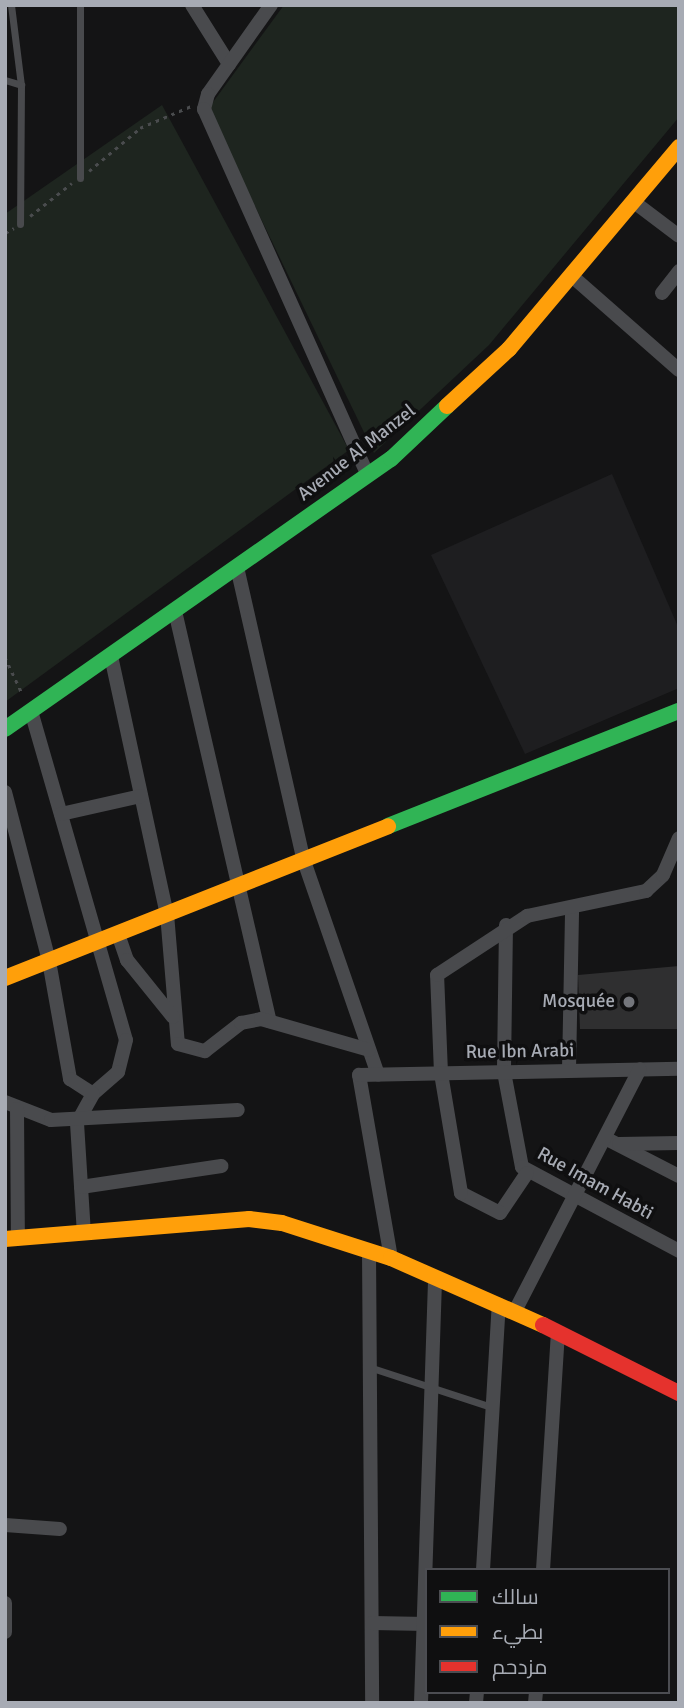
<!DOCTYPE html>
<meta charset="utf-8">
<style>
body{margin:0}
#map{position:relative;width:684px;height:1708px;overflow:hidden;background:#141415;font-family:Signika,Cairo,sans-serif}
div>[style]{position:absolute}
[style*='--x']{left:calc(var(--x)*1px);top:calc(var(--y)*1px);width:calc(var(--w)*1px);rotate:calc(var(--a)*1deg)}
.built>*{inset:0;background:#1e1e20}
.green>*{inset:0;background:#1e251f}
.building>*{inset:0;background:#2f2f30}
.path>*{height:2.5px;margin-top:-1.25px;transform-origin:0;background:repeating-linear-gradient(90deg,#4a4c4e 0 3.5px,transparent 0 8.5px)}
.lane>*{height:7px;margin:-3.5px;padding:0 3.5px;transform-origin:3.5px;border-radius:3.5px;background:#494a4d}
.street>*{height:14px;margin:-7px;padding:0 7px;transform-origin:7px;border-radius:7px;background:#494a4d}
.fast>*{height:16px;margin:-8px;padding:0 8px;transform-origin:8px;border-radius:8px;background:#30b455}
.slow>*{height:16px;margin:-8px;padding:0 8px;transform-origin:8px;border-radius:8px;background:#ff9f0a}
.jam>*{height:16px;margin:-8px;padding:0 8px;transform-origin:8px;border-radius:8px;background:#e5322d}
.dots>*{width:19px;height:19px;translate:-50% -50%;box-sizing:border-box;border:4px solid #0f0f10;border-radius:50%}
span{translate:-50% -50%;white-space:nowrap;text-align:center;line-height:1.15;-webkit-text-stroke:7px #0f0f10;paint-order:stroke}
.street-label{font-size:19px;color:#a7abb4}
.poi-label{font-size:19px;color:#a7abb4}
.right{translate:-100% -50%;text-align:right}
.frame{position:absolute;inset:0;border:7px solid #a7abb4;pointer-events:none}
.legend{position:absolute;left:425px;top:1568px;width:245px;height:126px;box-sizing:border-box;background:#0f0f10;border:2px solid #4c4d52;margin:0;padding:9px 12px;list-style:none;font-size:21px;color:#a7abb4}
.legend li{display:flex;align-items:center;gap:14px;height:35px}
.legend b{width:35px;border:2px solid #4c4d52}
</style>
<div id="map">
<div class="built">
<div style="clip-path:polygon(612px 474px,679px 629px,679px 688px,525px 754px,431px 555px)"></div>
</div>
<div class="green">
<div style="clip-path:polygon(284px 5px,679px 5px,679px 117px,489px 345px,374px 453px,208px 109px)"></div>
<div style="clip-path:polygon(162px 105px,349px 450px,5px 702px,5px 214px)"></div>
</div>
<div class="building">
<div style="clip-path:polygon(679px 966px,679px 1029px,580px 1029px,578px 975px)"></div>
</div>
<div class="path">
<div style="--x:89;--y:171;--w:67;--a:-40.1"></div>
<div style="--x:140;--y:128;--w:56;--a:-23.3"></div>
<div style="--x:30;--y:216;--w:53;--a:-38.2"></div>
<div style="--x:5;--y:233;--w:10;--a:-29"></div>
<div style="--x:5;--y:657;--w:42;--a:64.7"></div>
</div>
<div class="lane">
<div style="--x:11;--y:5;--w:81;--a:82.9"></div>
<div style="--x:21;--y:85;--w:139;--a:90.4"></div>
<div style="--x:80;--y:5;--w:173;--a:90"></div>
<div style="--x:5;--y:80;--w:17;--a:17"></div>
<div style="--x:369;--y:1367;--w:125;--a:18.1"></div>
</div>
<div class="street">
<div style="--x:192;--y:5;--w:70;--a:57.9"></div>
<div style="--x:271;--y:5;--w:109;--a:125.3"></div>
<div style="--x:208;--y:94;--w:16;--a:105"></div>
<div style="--x:204;--y:109;--w:401;--a:65.9"></div>
<div style="--x:634;--y:202;--w:56;--a:37.1"></div>
<div style="--x:573;--y:277;--w:141;--a:41.3"></div>
<div style="--x:662;--y:293;--w:28;--a:-52"></div>
<div style="--x:237;--y:567;--w:302;--a:77.2"></div>
<div style="--x:304;--y:861;--w:226;--a:70.9"></div>
<div style="--x:175;--y:611;--w:421;--a:77"></div>
<div style="--x:111;--y:656;--w:264;--a:77.8"></div>
<div style="--x:167;--y:914;--w:130;--a:85.2"></div>
<div style="--x:178;--y:1044;--w:28;--a:15"></div>
<div style="--x:205;--y:1051;--w:46;--a:-37.9"></div>
<div style="--x:241;--y:1023;--w:20;--a:-11"></div>
<div style="--x:261;--y:1019;--w:112;--a:16"></div>
<div style="--x:31;--y:711;--w:342;--a:73.9"></div>
<div style="--x:126;--y:1040;--w:33;--a:104"></div>
<div style="--x:118;--y:1072;--w:33;--a:139"></div>
<div style="--x:93;--y:1094;--w:33;--a:119"></div>
<div style="--x:77;--y:1123;--w:110;--a:86.4"></div>
<div style="--x:5;--y:792;--w:175;--a:75.4"></div>
<div style="--x:49;--y:961;--w:120;--a:79.9"></div>
<div style="--x:70;--y:1079;--w:27;--a:33"></div>
<div style="--x:61;--y:814;--w:82;--a:-12.7"></div>
<div style="--x:506;--y:925;--w:147;--a:90.8"></div>
<div style="--x:504;--y:1072;--w:97;--a:79.3"></div>
<div style="--x:522;--y:1167;--w:178;--a:28.1"></div>
<div style="--x:118;--y:934;--w:28;--a:71"></div>
<div style="--x:127;--y:960;--w:73;--a:51.1"></div>
<div style="--x:569;--y:1070;--w:163;--a:-88.9"></div>
<div style="--x:5;--y:1102;--w:49;--a:21.4"></div>
<div style="--x:51;--y:1120;--w:187;--a:-3.1"></div>
<div style="--x:17;--y:1109;--w:129;--a:89.6"></div>
<div style="--x:605;--y:1138;--w:83;--a:27.2"></div>
<div style="--x:619;--y:1144;--w:60;--a:-1"></div>
<div style="--x:527;--y:1173;--w:48;--a:124"></div>
<div style="--x:500;--y:1213;--w:44;--a:-152.9"></div>
<div style="--x:461;--y:1193;--w:122;--a:-99.5"></div>
<div style="--x:441;--y:1073;--w:98;--a:-92.3"></div>
<div style="--x:437;--y:975;--w:108;--a:-33.2"></div>
<div style="--x:527;--y:916;--w:122;--a:-11.9"></div>
<div style="--x:646;--y:891;--w:23;--a:-43"></div>
<div style="--x:663;--y:875;--w:40;--a:-66.6"></div>
<div style="--x:81;--y:1187;--w:142;--a:-8.5"></div>
<div style="--x:369;--y:1251;--w:452;--a:89.6"></div>
<div style="--x:391;--y:1258;--w:186;--a:-99.9"></div>
<div style="--x:359;--y:1075;--w:320;--a:-1.1"></div>
<div style="--x:515;--y:1311;--w:272;--a:-62.7"></div>
<div style="--x:5;--y:1525;--w:55;--a:4.2"></div>
<div style="--x:483;--y:1570;--w:266;--a:-86.6"></div>
<div style="--x:543;--y:1570;--w:237;--a:-86.4"></div>
<div style="--x:5;--y:1603;--w:29;--a:90"></div>
<div style="--x:372;--y:1623;--w:55;--a:1"></div>
<div style="--x:421;--y:1703;--w:426;--a:-88.1"></div>
<div style="--x:476;--y:1703;--w:11;--a:-85"></div>
<div style="--x:535;--y:1703;--w:11;--a:-85"></div>
</div>
<div class="fast">
<div style="--x:5;--y:729;--w:471;--a:-35"></div>
<div style="--x:391;--y:459;--w:77;--a:-43.4"></div>
<div style="--x:388;--y:826;--w:313;--a:-21.6"></div>
</div>
<div class="slow">
<div style="--x:447;--y:406;--w:84;--a:-42.6"></div>
<div style="--x:509;--y:349;--w:264;--a:-49.9"></div>
<div style="--x:5;--y:978;--w:412;--a:-21.6"></div>
<div style="--x:5;--y:1239;--w:245;--a:-4.7"></div>
<div style="--x:249;--y:1219;--w:33;--a:7"></div>
<div style="--x:282;--y:1223;--w:114;--a:17.8"></div>
<div style="--x:391;--y:1258;--w:166;--a:23.8"></div>
</div>
<div class="jam">
<div style="--x:543;--y:1325;--w:152;--a:26.6"></div>
</div>
<div class="dots">
<div style="left:629px;top:1002px;background:#74767c"></div>
</div>
<div class="street-label">
<span style="left:357px;top:453px;rotate:-38deg">Avenue Al Manzel</span>
<span style="left:520px;top:1052px;rotate:-1deg">Rue Ibn Arabi</span>
<span style="left:595px;top:1184px;rotate:29deg">Rue Imam Habti</span>
</div>
<div class="poi-label">
<span class="right" style="left:615px;top:1002px">Mosquée</span>
</div>
<div class="frame"></div>
<ul class="legend">
<li><b style="height:9px;background:#30b455"></b>سالك</li>
<li><b style="height:9px;background:#ff9f0a"></b>بطيء</li>
<li><b style="height:9px;background:#e5322d"></b>مزدحم</li>
</ul>
</div>
